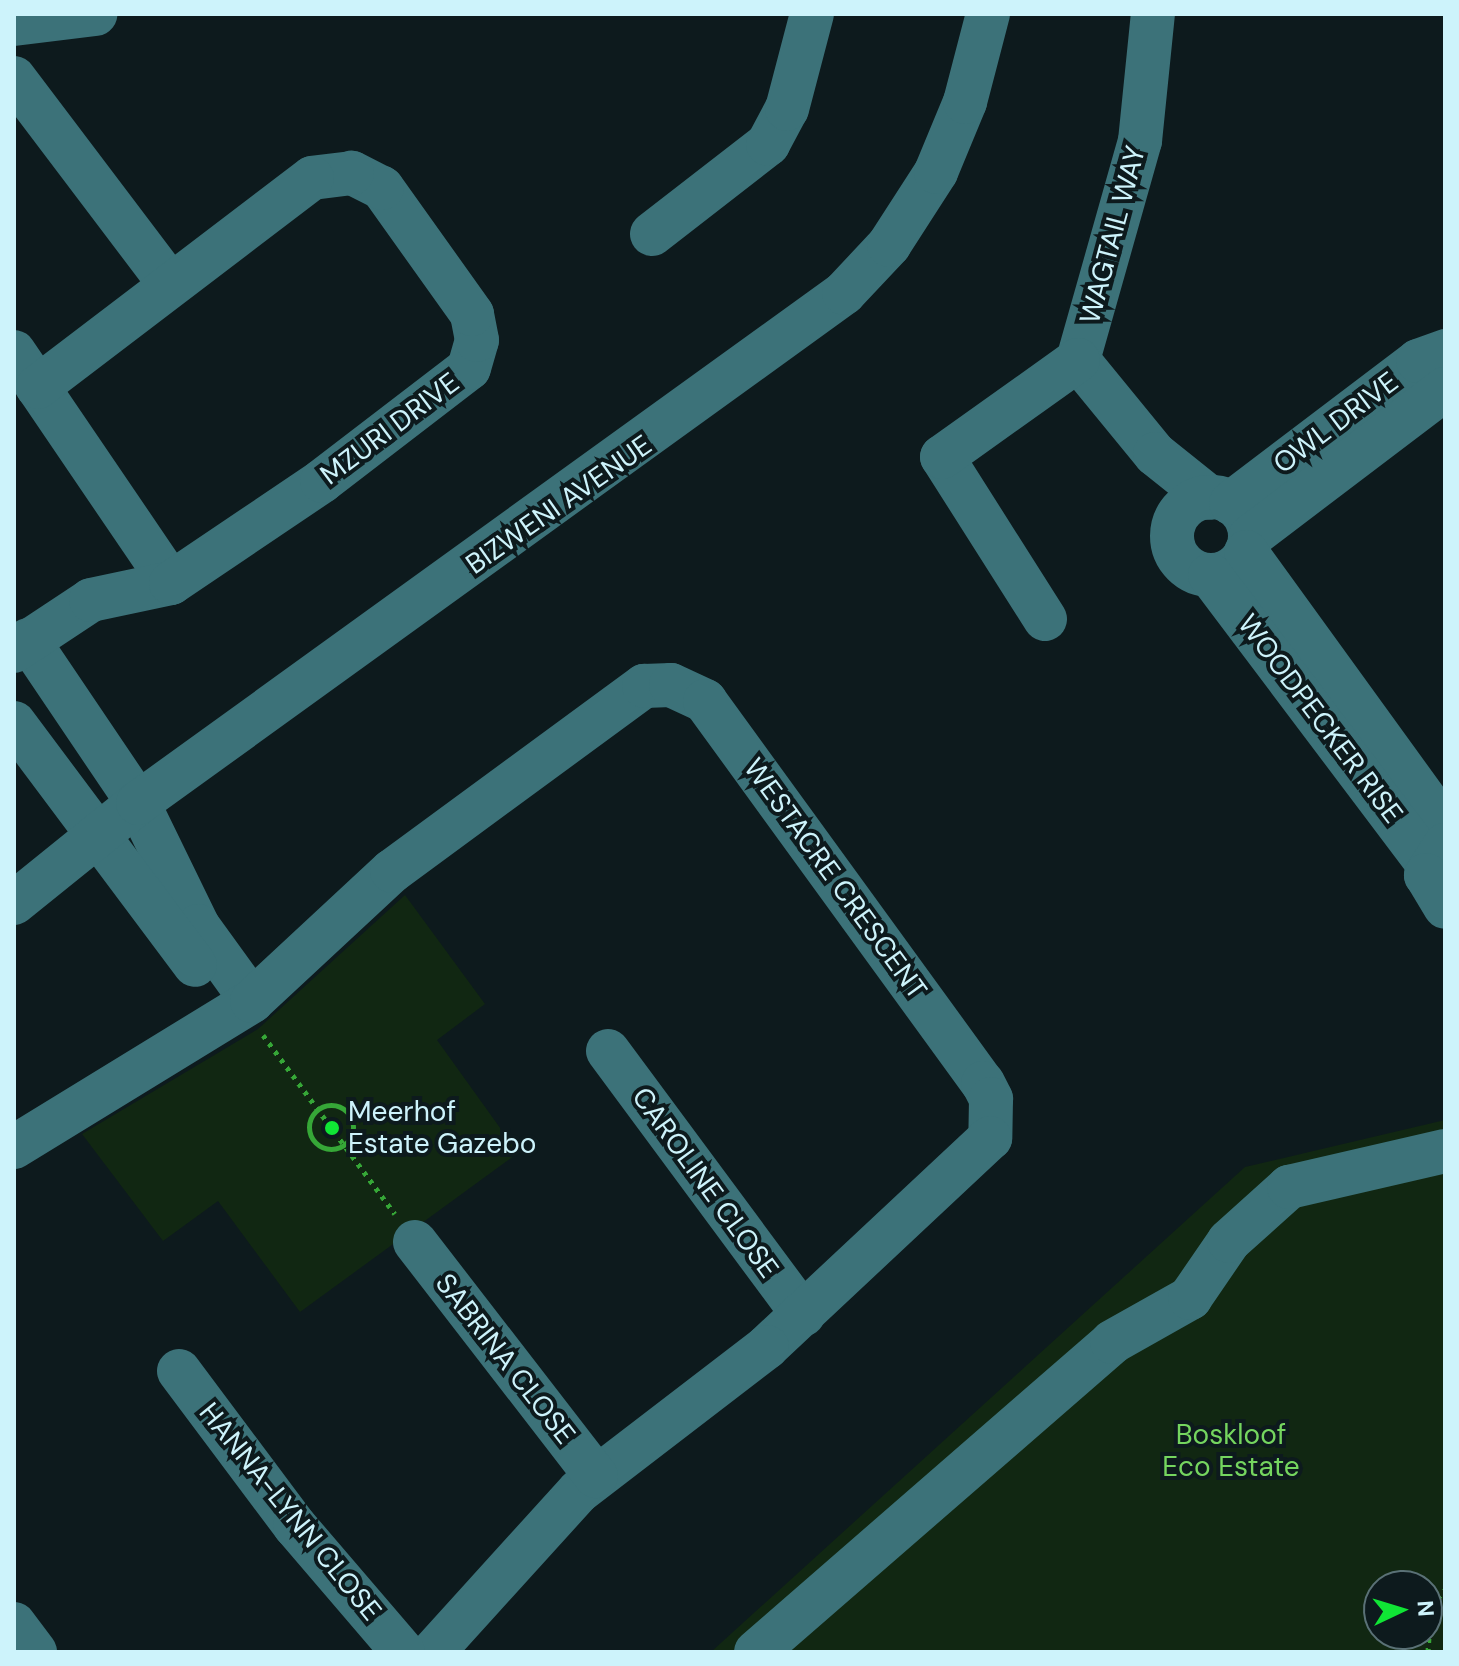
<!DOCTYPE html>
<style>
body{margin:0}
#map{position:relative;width:1459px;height:1666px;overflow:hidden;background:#0d1a1d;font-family:"DM Sans",sans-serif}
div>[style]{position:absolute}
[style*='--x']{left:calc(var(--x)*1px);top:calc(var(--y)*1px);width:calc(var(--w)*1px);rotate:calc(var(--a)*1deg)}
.green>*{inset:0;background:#112712}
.building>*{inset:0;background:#1b343d}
.round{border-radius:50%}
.path>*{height:5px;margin-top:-2.5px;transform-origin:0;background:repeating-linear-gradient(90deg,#36a737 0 4px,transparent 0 10px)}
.path>.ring{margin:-2.5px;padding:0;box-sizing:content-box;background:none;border:5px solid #36a737;border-radius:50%}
.minor>*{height:44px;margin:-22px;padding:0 22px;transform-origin:22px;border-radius:22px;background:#3c7279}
.minor>.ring{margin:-22px;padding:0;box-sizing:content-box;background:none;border:44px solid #3c7279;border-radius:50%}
.dots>*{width:22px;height:22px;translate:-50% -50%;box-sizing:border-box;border:4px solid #0d1a1d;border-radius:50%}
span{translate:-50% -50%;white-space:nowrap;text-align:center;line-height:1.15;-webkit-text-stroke:8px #0d1a1d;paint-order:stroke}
.street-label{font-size:28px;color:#cdf3fb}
.poi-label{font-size:28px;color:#cdf3fb}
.left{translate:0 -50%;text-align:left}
.park-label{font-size:28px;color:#75d55f}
.frame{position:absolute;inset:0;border:16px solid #cdf3fb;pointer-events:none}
.north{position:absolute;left:1363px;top:1570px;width:80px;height:80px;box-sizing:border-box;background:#0d1a1d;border:2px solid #5a7176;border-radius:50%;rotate:86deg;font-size:22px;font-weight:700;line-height:32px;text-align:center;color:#cdf3fb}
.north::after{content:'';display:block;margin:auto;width:28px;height:36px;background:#10e535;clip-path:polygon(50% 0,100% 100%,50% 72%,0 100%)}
</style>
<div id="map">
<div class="green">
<div style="clip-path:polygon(405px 895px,485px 1004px,437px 1040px,518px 1153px,300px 1312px,218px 1201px,163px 1241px,82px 1134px,258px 1029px)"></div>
<div style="clip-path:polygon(evenodd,1445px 1120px,1445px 1652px,711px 1652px,1245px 1167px,1445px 1120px,1379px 1586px,1427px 1586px,1427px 1634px,1379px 1634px,1379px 1586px)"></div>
</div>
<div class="building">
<div class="round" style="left:322px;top:1118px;width:20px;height:20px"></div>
</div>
<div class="path">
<div style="--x:263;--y:1035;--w:222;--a:53.6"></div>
<div class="ring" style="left:309px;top:1105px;width:39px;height:39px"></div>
<div style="--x:1428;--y:1652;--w:46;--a:-86.3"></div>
<div style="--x:1431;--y:1606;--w:21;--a:-49"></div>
</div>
<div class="minor">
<div style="--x:14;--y:24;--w:82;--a:-7"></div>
<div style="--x:14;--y:78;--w:258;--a:52.9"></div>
<div style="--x:652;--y:234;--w:147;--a:-37.8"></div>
<div style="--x:768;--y:144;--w:40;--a:-62"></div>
<div style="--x:787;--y:109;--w:98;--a:-75.3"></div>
<div style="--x:14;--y:352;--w:279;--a:55.8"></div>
<div style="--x:1078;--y:360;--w:228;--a:-74.2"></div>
<div style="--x:1140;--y:141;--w:128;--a:-84.2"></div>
<div style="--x:1078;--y:360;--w:122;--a:50.7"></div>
<div style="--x:1155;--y:454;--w:70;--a:38.7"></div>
<div class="ring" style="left:1172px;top:497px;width:34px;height:34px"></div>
<div style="--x:1231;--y:503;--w:235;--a:-37.2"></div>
<div style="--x:1418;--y:361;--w:29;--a:-20"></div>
<div style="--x:1250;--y:537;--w:245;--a:-37.2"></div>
<div style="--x:1246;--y:552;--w:339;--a:54.1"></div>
<div style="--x:1210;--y:575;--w:362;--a:53"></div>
<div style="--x:1045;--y:619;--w:192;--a:-122.4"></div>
<div style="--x:942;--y:457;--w:167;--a:-35.5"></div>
<div style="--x:28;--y:640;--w:197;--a:56"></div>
<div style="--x:138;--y:803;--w:137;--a:64"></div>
<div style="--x:198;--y:926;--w:92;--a:54.2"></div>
<div style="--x:14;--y:651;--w:92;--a:-33.5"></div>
<div style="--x:91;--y:600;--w:82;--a:-12"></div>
<div style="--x:171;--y:583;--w:182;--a:-34"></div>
<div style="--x:322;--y:481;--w:185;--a:-37.5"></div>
<div style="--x:469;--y:368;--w:29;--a:-74"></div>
<div style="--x:477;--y:340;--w:26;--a:-101"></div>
<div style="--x:472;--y:314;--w:155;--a:-125.5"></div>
<div style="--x:382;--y:188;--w:34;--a:-153"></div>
<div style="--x:352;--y:173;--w:40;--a:172.9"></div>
<div style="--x:312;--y:178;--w:345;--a:142.7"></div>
<div style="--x:14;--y:723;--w:302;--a:53.2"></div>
<div style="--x:1445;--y:845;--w:36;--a:122"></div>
<div style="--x:1426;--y:875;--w:37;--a:59"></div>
<div style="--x:14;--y:903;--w:159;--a:-38.9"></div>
<div style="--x:138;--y:803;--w:871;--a:-35.84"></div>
<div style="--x:844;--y:293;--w:66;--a:-46.8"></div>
<div style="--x:889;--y:245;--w:87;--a:-57.2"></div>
<div style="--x:936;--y:172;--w:76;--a:-67.5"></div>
<div style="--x:965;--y:102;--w:91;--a:-75.4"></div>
<div style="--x:608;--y:1051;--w:328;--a:53.5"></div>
<div style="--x:14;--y:1147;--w:279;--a:-31.5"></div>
<div style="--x:252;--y:1001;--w:191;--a:-42.9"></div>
<div style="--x:392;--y:871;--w:313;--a:-36.3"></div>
<div style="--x:644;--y:686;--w:27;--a:-2"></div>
<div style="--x:671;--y:685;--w:38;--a:25"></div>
<div style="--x:705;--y:701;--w:472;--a:54"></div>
<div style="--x:983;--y:1083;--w:18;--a:63"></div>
<div style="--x:991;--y:1099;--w:39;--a:91"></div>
<div style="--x:990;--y:1138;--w:306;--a:136.9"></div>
<div style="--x:767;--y:1347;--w:237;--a:142.5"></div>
<div style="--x:579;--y:1491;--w:217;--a:132.2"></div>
<div style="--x:415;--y:1242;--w:296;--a:52.3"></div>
<div style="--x:179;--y:1371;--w:194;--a:53.2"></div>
<div style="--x:295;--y:1526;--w:166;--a:49.4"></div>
<div style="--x:14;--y:1624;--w:35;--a:53"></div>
<div style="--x:756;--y:1652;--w:472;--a:-41"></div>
<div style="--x:1112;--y:1342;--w:90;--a:-29.4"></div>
<div style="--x:1190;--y:1298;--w:69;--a:-55.6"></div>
<div style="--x:1229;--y:1241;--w:81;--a:-42"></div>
<div style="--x:1289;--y:1187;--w:160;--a:-13"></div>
</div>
<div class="dots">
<div style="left:332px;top:1128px;background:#10e535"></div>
</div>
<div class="street-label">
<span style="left:1113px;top:235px;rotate:-75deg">WAGTAIL WAY</span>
<span style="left:1336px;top:423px;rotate:-37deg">OWL DRIVE</span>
<span style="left:390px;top:429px;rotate:-37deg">MZURI DRIVE</span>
<span style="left:559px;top:505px;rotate:-35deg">BIZWENI AVENUE</span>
<span style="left:1320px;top:719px;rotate:53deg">WOODPECKER RISE</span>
<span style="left:835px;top:879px;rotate:54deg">WESTACRE CRESCENT</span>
<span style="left:705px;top:1183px;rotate:54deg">CAROLINE CLOSE</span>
<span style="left:505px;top:1359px;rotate:52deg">SABRINA CLOSE</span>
<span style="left:290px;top:1512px;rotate:51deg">HANNA-LYNN CLOSE</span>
</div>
<div class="poi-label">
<span class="left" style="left:348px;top:1128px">Meerhof<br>Estate Gazebo</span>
</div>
<div class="park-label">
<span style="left:1231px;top:1451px">Boskloof<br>Eco Estate</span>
</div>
<div class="frame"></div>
<div class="north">N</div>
</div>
